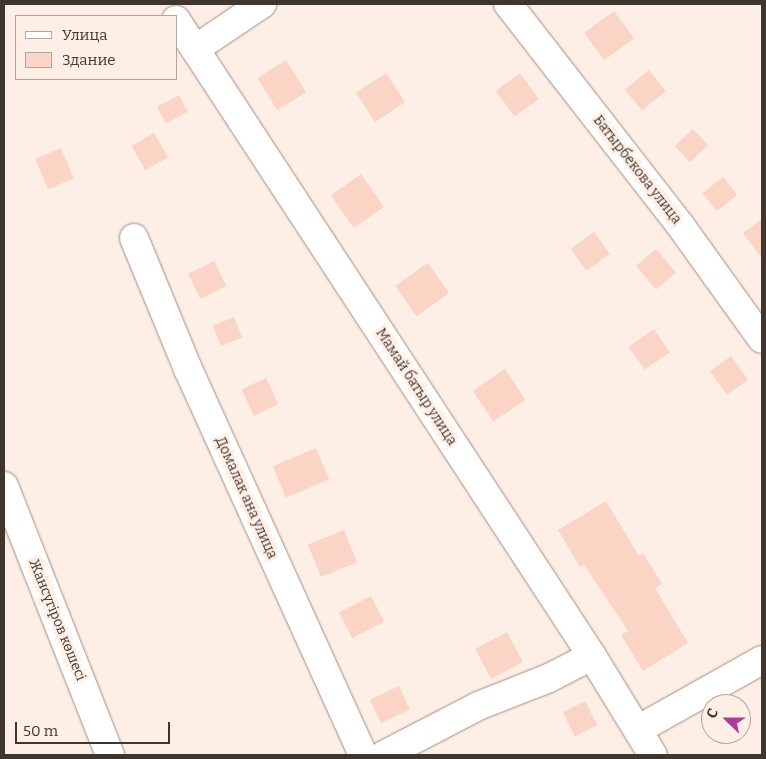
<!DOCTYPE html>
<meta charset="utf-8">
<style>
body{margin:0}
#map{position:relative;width:766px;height:759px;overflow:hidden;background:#feefe6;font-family:Bitter,serif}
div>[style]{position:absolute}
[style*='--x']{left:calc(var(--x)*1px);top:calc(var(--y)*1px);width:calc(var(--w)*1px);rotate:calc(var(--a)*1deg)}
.building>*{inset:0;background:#fad5c5;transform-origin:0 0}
.roads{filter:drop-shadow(0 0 1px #a48d7f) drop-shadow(0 0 1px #a48d7f)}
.minor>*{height:28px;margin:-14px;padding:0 14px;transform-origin:14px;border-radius:14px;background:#fff}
span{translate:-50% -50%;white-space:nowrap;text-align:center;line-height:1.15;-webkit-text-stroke:5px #feefe6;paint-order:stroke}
.street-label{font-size:14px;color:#403630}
.frame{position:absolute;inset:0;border:5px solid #403630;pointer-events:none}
.legend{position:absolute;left:15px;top:15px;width:162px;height:65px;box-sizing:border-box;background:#feefe6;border:1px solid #b2a59d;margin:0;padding:6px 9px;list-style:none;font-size:15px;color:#403630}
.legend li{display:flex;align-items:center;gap:10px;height:25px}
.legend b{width:25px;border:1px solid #b2a59d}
.north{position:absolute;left:701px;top:694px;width:50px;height:50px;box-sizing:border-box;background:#feefe6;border:1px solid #b2a59d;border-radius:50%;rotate:292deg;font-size:14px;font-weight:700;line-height:20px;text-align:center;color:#403630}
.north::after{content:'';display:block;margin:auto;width:18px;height:22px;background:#ad3d98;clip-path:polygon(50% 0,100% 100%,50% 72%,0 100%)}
.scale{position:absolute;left:15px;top:722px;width:155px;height:22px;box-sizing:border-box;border:2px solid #403630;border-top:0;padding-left:6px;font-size:15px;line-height:18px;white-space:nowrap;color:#403630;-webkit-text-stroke:4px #feefe6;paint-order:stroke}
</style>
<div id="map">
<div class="building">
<div style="left:614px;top:11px;width:34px;height:37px;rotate:54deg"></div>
<div style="left:286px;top:60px;width:38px;height:34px;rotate:58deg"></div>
<div style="left:649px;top:70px;width:27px;height:31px;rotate:51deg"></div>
<div style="left:386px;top:73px;width:35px;height:36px;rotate:57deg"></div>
<div style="left:520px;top:73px;width:32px;height:30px;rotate:54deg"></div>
<div style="left:179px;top:95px;width:19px;height:25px;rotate:62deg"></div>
<div style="left:693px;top:129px;width:22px;height:25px;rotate:47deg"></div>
<div style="left:154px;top:133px;width:28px;height:26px;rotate:60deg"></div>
<div style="left:61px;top:148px;width:33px;height:28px;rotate:67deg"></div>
<div style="left:361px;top:174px;width:40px;height:37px;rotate:55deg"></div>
<div style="left:723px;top:177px;width:23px;height:26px;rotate:52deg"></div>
<div style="clip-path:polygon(762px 219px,762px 259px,743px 233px)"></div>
<div style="left:594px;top:232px;width:27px;height:29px;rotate:54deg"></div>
<div style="left:656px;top:249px;width:31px;height:26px;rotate:50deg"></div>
<div style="left:214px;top:261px;width:28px;height:29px;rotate:64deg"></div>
<div style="left:428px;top:263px;width:37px;height:40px;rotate:55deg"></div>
<div style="left:234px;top:317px;width:22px;height:23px;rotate:68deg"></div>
<div style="left:654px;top:329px;width:28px;height:31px;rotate:55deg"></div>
<div style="left:731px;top:356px;width:29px;height:26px;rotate:54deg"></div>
<div style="left:505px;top:369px;width:37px;height:39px;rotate:56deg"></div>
<div style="left:266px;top:378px;width:29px;height:27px;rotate:65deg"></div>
<div style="left:316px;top:448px;width:34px;height:47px;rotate:67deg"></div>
<div style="clip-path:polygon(606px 501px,639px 556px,643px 553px,662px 584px,655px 588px,688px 643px,643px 671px,621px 635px,628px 631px,584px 565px,580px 567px,558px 530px)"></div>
<div style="left:344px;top:530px;width:35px;height:39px;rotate:68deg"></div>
<div style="left:371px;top:596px;width:29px;height:36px;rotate:63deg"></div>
<div style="left:507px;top:632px;width:34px;height:36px;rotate:62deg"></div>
<div style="left:399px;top:686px;width:26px;height:32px;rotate:65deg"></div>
<div style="left:585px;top:701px;width:27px;height:25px;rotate:63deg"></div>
</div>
<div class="roads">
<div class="minor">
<div style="--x:508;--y:4;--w:280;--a:52.1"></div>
<div style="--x:680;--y:225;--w:140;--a:54.3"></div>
<div style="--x:176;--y:20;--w:760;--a:56.81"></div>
<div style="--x:592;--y:656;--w:116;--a:58.4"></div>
<div style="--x:195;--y:49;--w:81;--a:-33.9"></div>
<div style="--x:134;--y:238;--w:142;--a:67.6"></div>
<div style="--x:188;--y:369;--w:424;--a:65.6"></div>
<div style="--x:4;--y:486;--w:289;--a:68.5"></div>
<div style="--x:639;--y:729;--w:141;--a:-29.3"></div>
<div style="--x:384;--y:755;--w:106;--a:-27.5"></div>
<div style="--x:478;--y:706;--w:76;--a:-21.5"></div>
<div style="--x:549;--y:678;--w:48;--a:-27.1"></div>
</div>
</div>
<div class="street-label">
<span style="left:637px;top:170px;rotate:52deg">Батырбекова улица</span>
<span style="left:416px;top:387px;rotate:57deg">Мамай батыр улица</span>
<span style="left:246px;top:498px;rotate:66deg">Домалак ана улица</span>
<span style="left:57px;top:620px;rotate:68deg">Жансүгіров көшесі</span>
</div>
<div class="frame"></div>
<ul class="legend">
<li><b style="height:6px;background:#fff"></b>Улица</li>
<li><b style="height:14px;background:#fad5c5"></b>Здание</li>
</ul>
<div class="north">С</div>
<div class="scale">50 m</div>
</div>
